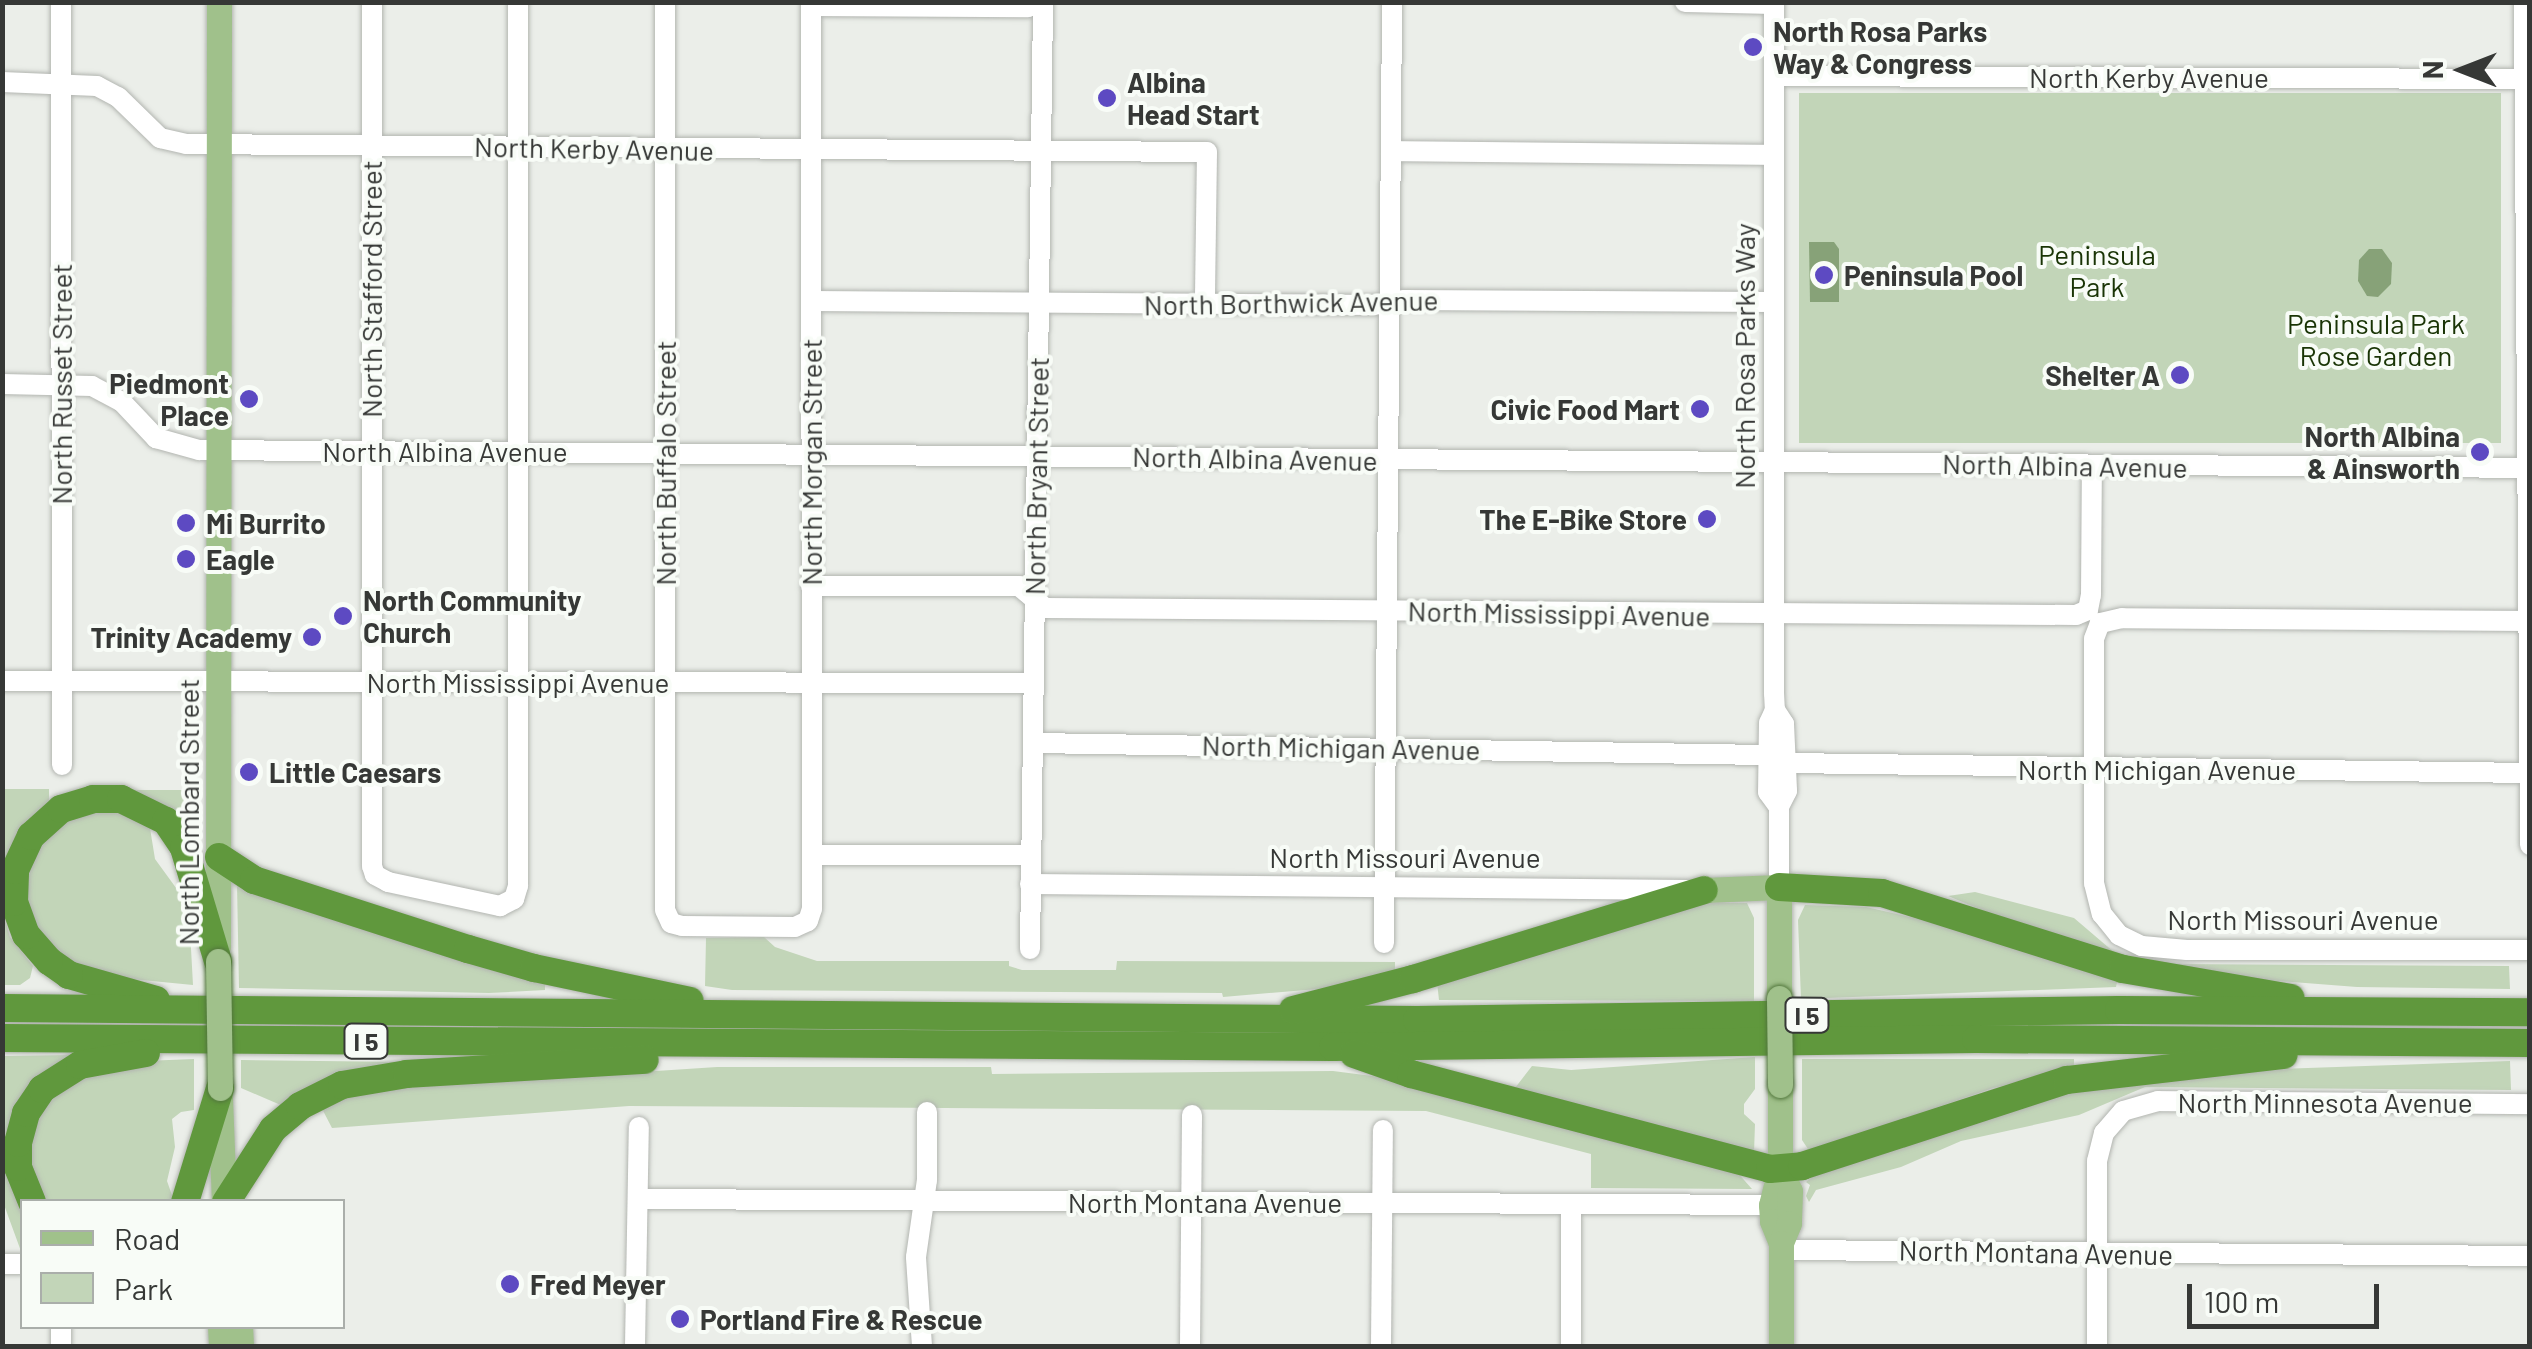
<!DOCTYPE html>
<style>
body{margin:0}
#map{position:relative;width:2532px;height:1349px;overflow:hidden;background:#ebeee9;font-family:Barlow,sans-serif}
div>[style]{position:absolute}
[style*='--x']{left:calc(var(--x)*1px);top:calc(var(--y)*1px);width:calc(var(--w)*1px);rotate:calc(var(--a)*1deg)}
.green>*{inset:0;background:#c2d5b8;transform-origin:0 0}
.water>*{inset:0;background:#87a278}
.roads{filter:drop-shadow(0 0 2px #b2b5b0) drop-shadow(0 0 2px #b2b5b0)}
.minor>*{height:20px;margin:-10px;padding:0 10px;transform-origin:10px;border-radius:10px;background:#fff}
.major>*{height:25px;margin:-12.5px;padding:0 12.5px;transform-origin:12.5px;border-radius:12.5px;background:#a0c18b}
.highway>*{height:28px;margin:-14px;padding:0 14px;transform-origin:14px;border-radius:14px;background:#60983d}
.bridges{filter:drop-shadow(0 0 2px #51763b) drop-shadow(0 0 2px #51763b)}
.major-bridge>*{height:25px;margin:-12.5px;padding:0 12.5px;transform-origin:12.5px;border-radius:12.5px;background:#a0c18b}
.dots>*{width:28px;height:28px;translate:-50% -50%;box-sizing:border-box;border:5px solid #f8fcf7;border-radius:50%}
span{translate:-50% -50%;white-space:nowrap;text-align:center;line-height:1.15;-webkit-text-stroke:8px #f8fcf7;paint-order:stroke}
.shield-label span{padding:2px 8px;background:#f8fcf7;border:2px solid;border-radius:8px;-webkit-text-stroke-width:0}
.shield-label{font-size:25px;color:#363836;font-weight:700}
.poi-label{font-size:28px;color:#363836;font-weight:700}
.left{translate:0 -50%;text-align:left}
.right{translate:-100% -50%;text-align:right}
.street-label{font-size:28px;color:#363836}
.park-label{font-size:28px;color:#193405}
.frame{position:absolute;inset:0;border:5px solid #363836;pointer-events:none}
.legend{position:absolute;left:20px;top:1199px;width:325px;height:130px;box-sizing:border-box;background:#f8fcf7;border:2px solid #aaaeaa;margin:0;padding:12px 18px;list-style:none;font-size:30px;color:#363836}
.legend li{display:flex;align-items:center;gap:20px;height:50px}
.legend b{width:50px;border:2px solid #aaaeaa}
.north{position:absolute;left:2412px;top:20px;width:100px;height:100px;-webkit-text-stroke:8px #f8fcf7;paint-order:stroke;rotate:270deg;font-size:28px;font-weight:700;line-height:40px;text-align:center;color:#363836}
.north::after{content:'';display:block;margin:auto;width:35px;height:45px;background:#363836;clip-path:polygon(50% 0,100% 100%,50% 72%,0 100%)}
.scale{position:absolute;left:2187px;top:1284px;width:192px;height:45px;box-sizing:border-box;border:5px solid #363836;border-top:0;padding-left:12px;font-size:30px;line-height:35px;white-space:nowrap;color:#363836;-webkit-text-stroke:8px #f8fcf7;paint-order:stroke}
</style>
<div id="map">
<div class="green">
<div style="left:1799px;top:93px;width:702px;height:350px"></div>
<div style="clip-path:polygon(3px 789px,49px 789px,49px 803px,17px 837px,3px 879px)"></div>
<div style="clip-path:polygon(134px 790px,200px 790px,200px 851px,170px 810px)"></div>
<div style="clip-path:polygon(108px 809px,149px 822px,155px 859px,179px 892px,188px 894px,193px 985px,121px 978px,59px 960px,25px 910px,30px 855px,67px 818px)"></div>
<div style="clip-path:polygon(237px 884px,545px 982px,545px 990px,489px 993px,239px 988px)"></div>
<div style="clip-path:polygon(1975px 892px,2074px 918px,2115px 953px,2133px 960px,2171px 964px,2509px 966px,2510px 989px,2357px 987px,2173px 973px,2023px 927px,1948px 896px)"></div>
<div style="clip-path:polygon(1700px 903px,1747px 903px,1754px 918px,1754px 1001px,1439px 1000px,1437px 982px)"></div>
<div style="clip-path:polygon(1805px 905px,1866px 907px,1928px 921px,2118px 977px,2116px 987px,1801px 999px,1798px 920px)"></div>
<div style="clip-path:polygon(2px 910px,10px 937px,33px 966px,30px 978px,20px 985px,3px 985px)"></div>
<div style="clip-path:polygon(764px 937px,775px 947px,817px 961px,1009px 961px,1009px 966px,1022px 970px,1116px 970px,1117px 961px,1395px 962px,1395px 973px,1318px 989px,1223px 997px,1222px 993px,732px 990px,705px 986px,706px 938px)"></div>
<div style="clip-path:polygon(73px 1055px,37px 1079px,22px 1207px,22px 1254px,3px 1202px,3px 1056px)"></div>
<div style="clip-path:polygon(1755px 1057px,1755px 1089px,1744px 1104px,1744px 1114px,1755px 1124px,1754px 1153px,1515px 1088px,1532px 1066px,1571px 1070px)"></div>
<div style="clip-path:polygon(194px 1059px,194px 1110px,181px 1112px,172px 1119px,175px 1147px,167px 1181px,174px 1201px,41px 1201px,31px 1185px,27px 1140px,52px 1096px,71px 1079px,144px 1061px)"></div>
<div style="clip-path:polygon(1802px 1059px,2074px 1059px,2074px 1069px,1993px 1088px,1816px 1149px,1808px 1149px,1802px 1140px)"></div>
<div style="clip-path:polygon(241px 1060px,406px 1062px,283px 1106px,241px 1088px)"></div>
<div style="clip-path:polygon(2510px 1061px,2511px 1090px,2145px 1087px,2079px 1115px,1961px 1141px,1901px 1167px,1816px 1190px,1809px 1202px,1806px 1196px,1810px 1185px,1806px 1182px,1819px 1171px,2033px 1100px,2158px 1073px)"></div>
<div style="clip-path:polygon(717px 1067px,991px 1067px,992px 1074px,1333px 1071px,1380px 1077px,1737px 1172px,1752px 1189px,1591px 1188px,1591px 1154px,1426px 1111px,629px 1106px,332px 1128px,319px 1103px,354px 1091px)"></div>
</div>
<div class="water">
<div style="clip-path:polygon(1809px 242px,1834px 242px,1839px 249px,1839px 302px,1810px 302px)"></div>
<div style="clip-path:polygon(2369px 249px,2382px 249px,2392px 263px,2391px 284px,2378px 297px,2367px 296px,2358px 281px,2359px 260px)"></div>
</div>
<div class="roads">
<div class="minor">
<div style="--x:61;--y:2;--w:763;--a:89.92"></div>
<div style="--x:372;--y:2;--w:864;--a:90"></div>
<div style="--x:372;--y:866;--w:9;--a:72"></div>
<div style="--x:375;--y:875;--w:15;--a:28"></div>
<div style="--x:388;--y:882;--w:115;--a:12.1"></div>
<div style="--x:500;--y:906;--w:16;--a:-27"></div>
<div style="--x:514;--y:899;--w:14;--a:-73"></div>
<div style="--x:518;--y:886;--w:884;--a:-90"></div>
<div style="--x:665;--y:2;--w:908;--a:90"></div>
<div style="--x:665;--y:910;--w:14;--a:65"></div>
<div style="--x:671;--y:923;--w:11;--a:15"></div>
<div style="--x:682;--y:926;--w:113;--a:0.5"></div>
<div style="--x:795;--y:927;--w:14;--a:-25"></div>
<div style="--x:808;--y:921;--w:13;--a:-72"></div>
<div style="--x:812;--y:909;--w:907;--a:-90.06"></div>
<div style="--x:1685;--y:2;--w:89;--a:1.3"></div>
<div style="--x:1774;--y:2;--w:691;--a:90"></div>
<div style="--x:1774;--y:693;--w:17;--a:87"></div>
<div style="--x:1775;--y:710;--w:17;--a:57"></div>
<div style="--x:1784;--y:724;--w:67;--a:87.4"></div>
<div style="--x:1787;--y:791;--w:18;--a:117"></div>
<div style="--x:1779;--y:807;--w:80;--a:90"></div>
<div style="--x:2524;--y:2;--w:843;--a:89.59"></div>
<div style="--x:811;--y:6;--w:217;--a:0.3"></div>
<div style="--x:1028;--y:7;--w:10;--a:-29"></div>
<div style="--x:1774;--y:76;--w:750;--a:0.23"></div>
<div style="--x:2;--y:82;--w:95;--a:2.4"></div>
<div style="--x:97;--y:86;--w:24;--a:28"></div>
<div style="--x:118;--y:97;--w:59;--a:44.3"></div>
<div style="--x:160;--y:138;--w:27;--a:13"></div>
<div style="--x:186;--y:144;--w:1021;--a:0.45"></div>
<div style="--x:1207;--y:152;--w:152;--a:90.8"></div>
<div style="--x:1391;--y:151;--w:382;--a:0.6"></div>
<div style="--x:811;--y:301;--w:562;--a:0.41"></div>
<div style="--x:1373;--y:305;--w:32;--a:-9"></div>
<div style="--x:1405;--y:300;--w:366;--a:0.3"></div>
<div style="--x:2;--y:384;--w:90;--a:1.3"></div>
<div style="--x:92;--y:386;--w:34;--a:28"></div>
<div style="--x:122;--y:402;--w:50;--a:46.6"></div>
<div style="--x:156;--y:438;--w:45;--a:15.6"></div>
<div style="--x:199;--y:450;--w:2331;--a:0.44"></div>
<div style="--x:811;--y:586;--w:208;--a:0"></div>
<div style="--x:1019;--y:586;--w:34;--a:40"></div>
<div style="--x:1045;--y:608;--w:1031;--a:0.39"></div>
<div style="--x:2076;--y:615;--w:13;--a:-23"></div>
<div style="--x:2088;--y:610;--w:15;--a:-79"></div>
<div style="--x:2091;--y:595;--w:130;--a:-89.6"></div>
<div style="--x:2530;--y:621;--w:408;--a:-179.6"></div>
<div style="--x:2122;--y:618;--w:23;--a:167"></div>
<div style="--x:2100;--y:623;--w:17;--a:111"></div>
<div style="--x:2094;--y:639;--w:244;--a:90"></div>
<div style="--x:2094;--y:883;--w:32;--a:76"></div>
<div style="--x:2102;--y:914;--w:27;--a:51"></div>
<div style="--x:2119;--y:935;--w:25;--a:26"></div>
<div style="--x:2142;--y:946;--w:45;--a:5.1"></div>
<div style="--x:2187;--y:950;--w:343;--a:0"></div>
<div style="--x:2;--y:681;--w:1031;--a:0.11"></div>
<div style="--x:1775;--y:710;--w:14;--a:115"></div>
<div style="--x:1769;--y:723;--w:69;--a:90.8"></div>
<div style="--x:1768;--y:792;--w:19;--a:54"></div>
<div style="--x:1034;--y:743;--w:735;--a:0.94"></div>
<div style="--x:1786;--y:763;--w:744;--a:0.77"></div>
<div style="--x:812;--y:855;--w:219;--a:0"></div>
<div style="--x:1030;--y:884;--w:657;--a:0.52"></div>
<div style="--x:1384;--y:943;--w:941;--a:-89.51"></div>
<div style="--x:1030;--y:949;--w:947;--a:-89.21"></div>
<div style="--x:638;--y:1199;--w:1133;--a:0.3"></div>
<div style="--x:1782;--y:1250;--w:748;--a:0.46"></div>
<div style="--x:2;--y:1264;--w:20;--a:0"></div>
<div style="--x:61;--y:1346;--w:20;--a:-90"></div>
<div style="--x:635;--y:1346;--w:219;--a:-89"></div>
<div style="--x:922;--y:1346;--w:89;--a:-93.9"></div>
<div style="--x:916;--y:1257;--w:78;--a:-81.9"></div>
<div style="--x:927;--y:1180;--w:68;--a:-90"></div>
<div style="--x:1190;--y:1346;--w:231;--a:-89.5"></div>
<div style="--x:1381;--y:1346;--w:216;--a:-89.5"></div>
<div style="--x:1571;--y:1346;--w:142;--a:-90"></div>
<div style="--x:2097;--y:1346;--w:185;--a:-90"></div>
<div style="--x:2097;--y:1161;--w:29;--a:-76"></div>
<div style="--x:2104;--y:1133;--w:29;--a:-49"></div>
<div style="--x:2123;--y:1111;--w:36;--a:-16"></div>
<div style="--x:2158;--y:1101;--w:372;--a:0.5"></div>
</div>
<div class="major">
<div style="--x:1704;--y:890;--w:75;--a:-2.3"></div>
<div style="--x:1779;--y:887;--w:111;--a:90"></div>
<div style="--x:218;--y:946;--w:944;--a:-89.94"></div>
<div style="--x:1780;--y:1085;--w:84;--a:90"></div>
<div style="--x:1780;--y:1169;--w:37;--a:104"></div>
<div style="--x:1771;--y:1205;--w:16;--a:86"></div>
<div style="--x:1772;--y:1221;--w:24;--a:68"></div>
<div style="--x:220;--y:1098;--w:104;--a:87.8"></div>
<div style="--x:1780;--y:1169;--w:24;--a:66"></div>
<div style="--x:1790;--y:1191;--w:32;--a:92"></div>
<div style="--x:1789;--y:1223;--w:22;--a:112"></div>
<div style="--x:1781;--y:1243;--w:103;--a:90"></div>
<div style="--x:220;--y:1326;--w:20;--a:87"></div>
<div style="--x:240;--y:1326;--w:20;--a:87"></div>
</div>
<div class="highway">
<div style="--x:219;--y:857;--w:42;--a:33.3"></div>
<div style="--x:254;--y:880;--w:225;--a:17.9"></div>
<div style="--x:468;--y:949;--w:69;--a:16.1"></div>
<div style="--x:534;--y:968;--w:159;--a:11.9"></div>
<div style="--x:1779;--y:887;--w:103;--a:3.3"></div>
<div style="--x:1882;--y:893;--w:253;--a:17.5"></div>
<div style="--x:2123;--y:969;--w:170;--a:9.8"></div>
<div style="--x:156;--y:1000;--w:91;--a:-164"></div>
<div style="--x:69;--y:975;--w:24;--a:-145"></div>
<div style="--x:49;--y:961;--w:35;--a:-131"></div>
<div style="--x:26;--y:935;--w:35;--a:-110"></div>
<div style="--x:14;--y:902;--w:32;--a:-88"></div>
<div style="--x:15;--y:870;--w:38;--a:-65"></div>
<div style="--x:31;--y:836;--w:40;--a:-42"></div>
<div style="--x:61;--y:809;--w:34;--a:-17"></div>
<div style="--x:93;--y:799;--w:28;--a:0"></div>
<div style="--x:121;--y:799;--w:50;--a:26.1"></div>
<div style="--x:166;--y:821;--w:32;--a:56"></div>
<div style="--x:184;--y:848;--w:118;--a:73.3"></div>
<div style="--x:2;--y:1008;--w:1415;--a:0.49"></div>
<div style="--x:1417;--y:1020;--w:702;--a:-0.82"></div>
<div style="--x:2119;--y:1010;--w:411;--a:0.3"></div>
<div style="--x:1293;--y:1010;--w:124;--a:-14.5"></div>
<div style="--x:1413;--y:979;--w:304;--a:-17"></div>
<div style="--x:2;--y:1038;--w:1331;--a:0.39"></div>
<div style="--x:1333;--y:1047;--w:643;--a:-0.71"></div>
<div style="--x:1976;--y:1039;--w:554;--a:0.41"></div>
<div style="--x:1354;--y:1054;--w:60;--a:19.3"></div>
<div style="--x:1411;--y:1074;--w:371;--a:14.8"></div>
<div style="--x:1770;--y:1169;--w:32;--a:-5"></div>
<div style="--x:1802;--y:1166;--w:279;--a:-18"></div>
<div style="--x:2067;--y:1080;--w:218;--a:-6.6"></div>
<div style="--x:32;--y:1202;--w:38;--a:-112"></div>
<div style="--x:18;--y:1167;--w:24;--a:-90"></div>
<div style="--x:18;--y:1143;--w:31;--a:-75"></div>
<div style="--x:26;--y:1113;--w:29;--a:-56"></div>
<div style="--x:42;--y:1089;--w:45;--a:-32.3"></div>
<div style="--x:80;--y:1065;--w:67;--a:-10.3"></div>
<div style="--x:185;--y:1202;--w:119;--a:-72.9"></div>
<div style="--x:226;--y:1202;--w:87;--a:-57.2"></div>
<div style="--x:273;--y:1129;--w:35;--a:-40"></div>
<div style="--x:300;--y:1106;--w:47;--a:-26.6"></div>
<div style="--x:342;--y:1085;--w:66;--a:-9.6"></div>
<div style="--x:407;--y:1074;--w:238;--a:-3.4"></div>
</div>
</div>
<div class="bridges">
<div class="major-bridge">
<div style="--x:218;--y:961;--w:127;--a:89.1"></div>
<div style="--x:1779;--y:998;--w:87;--a:89.3"></div>
</div>
</div>
<div class="dots">
<div style="left:1753px;top:47px;background:#5d4ac2"></div>
<div style="left:1107px;top:98px;background:#5d4ac2"></div>
<div style="left:1824px;top:275px;background:#5d4ac2"></div>
<div style="left:2180px;top:375px;background:#5d4ac2"></div>
<div style="left:249px;top:399px;background:#5d4ac2"></div>
<div style="left:1700px;top:409px;background:#5d4ac2"></div>
<div style="left:2480px;top:452px;background:#5d4ac2"></div>
<div style="left:1707px;top:519px;background:#5d4ac2"></div>
<div style="left:186px;top:523px;background:#5d4ac2"></div>
<div style="left:186px;top:559px;background:#5d4ac2"></div>
<div style="left:343px;top:616px;background:#5d4ac2"></div>
<div style="left:312px;top:637px;background:#5d4ac2"></div>
<div style="left:249px;top:772px;background:#5d4ac2"></div>
<div style="left:510px;top:1284px;background:#5d4ac2"></div>
<div style="left:680px;top:1319px;background:#5d4ac2"></div>
</div>
<div class="shield-label">
<span style="left:1807px;top:1015px">I 5</span>
<span style="left:366px;top:1041px">I 5</span>
</div>
<div class="poi-label">
<span class="left" style="left:1773px;top:47px">North Rosa Parks<br>Way &amp; Congress</span>
<span class="left" style="left:1127px;top:98px">Albina<br>Head Start</span>
<span class="left" style="left:1844px;top:275px">Peninsula Pool</span>
<span class="right" style="left:2160px;top:375px">Shelter A</span>
<span class="right" style="left:229px;top:399px">Piedmont<br>Place</span>
<span class="right" style="left:1680px;top:409px">Civic Food Mart</span>
<span class="right" style="left:2460px;top:452px">North Albina<br>&amp; Ainsworth</span>
<span class="right" style="left:1687px;top:519px">The E-Bike Store</span>
<span class="left" style="left:206px;top:523px">Mi Burrito</span>
<span class="left" style="left:206px;top:559px">Eagle</span>
<span class="left" style="left:363px;top:616px">North Community<br>Church</span>
<span class="right" style="left:292px;top:637px">Trinity Academy</span>
<span class="left" style="left:269px;top:772px">Little Caesars</span>
<span class="left" style="left:530px;top:1284px">Fred Meyer</span>
<span class="left" style="left:700px;top:1319px">Portland Fire &amp; Rescue</span>
</div>
<div class="street-label">
<span style="left:2149px;top:77px">North Kerby Avenue</span>
<span style="left:594px;top:148px;rotate:1deg">North Kerby Avenue</span>
<span style="left:371px;top:289px;rotate:-90deg">North Stafford Street</span>
<span style="left:1291px;top:302px;rotate:-1deg">North Borthwick Avenue</span>
<span style="left:1744px;top:356px;rotate:-90deg">North Rosa Parks Way</span>
<span style="left:61px;top:384px;rotate:-90deg">North Russet Street</span>
<span style="left:445px;top:451px">North Albina Avenue</span>
<span style="left:1255px;top:458px;rotate:1deg">North Albina Avenue</span>
<span style="left:811px;top:462px;rotate:-90deg">North Morgan Street</span>
<span style="left:665px;top:463px;rotate:-90deg">North Buffalo Street</span>
<span style="left:2065px;top:465px;rotate:1deg">North Albina Avenue</span>
<span style="left:1036px;top:476px;rotate:-89deg">North Bryant Street</span>
<span style="left:1559px;top:613px;rotate:1deg">North Mississippi Avenue</span>
<span style="left:518px;top:682px">North Mississippi Avenue</span>
<span style="left:1341px;top:747px;rotate:1deg">North Michigan Avenue</span>
<span style="left:2157px;top:769px">North Michigan Avenue</span>
<span style="left:188px;top:812px;rotate:-90deg">North Lombard Street</span>
<span style="left:1405px;top:857px">North Missouri Avenue</span>
<span style="left:2303px;top:919px">North Missouri Avenue</span>
<span style="left:2325px;top:1102px">North Minnesota Avenue</span>
<span style="left:1205px;top:1202px">North Montana Avenue</span>
<span style="left:2036px;top:1252px;rotate:1deg">North Montana Avenue</span>
</div>
<div class="park-label">
<span style="left:2097px;top:270px">Peninsula<br>Park</span>
<span style="left:2376px;top:339px">Peninsula Park<br>Rose Garden</span>
</div>
<div class="frame"></div>
<ul class="legend">
<li><b style="height:12px;background:#a0c18b"></b>Road</li>
<li><b style="height:28px;background:#c2d5b8"></b>Park</li>
</ul>
<div class="north">N</div>
<div class="scale">100 m</div>
</div>
